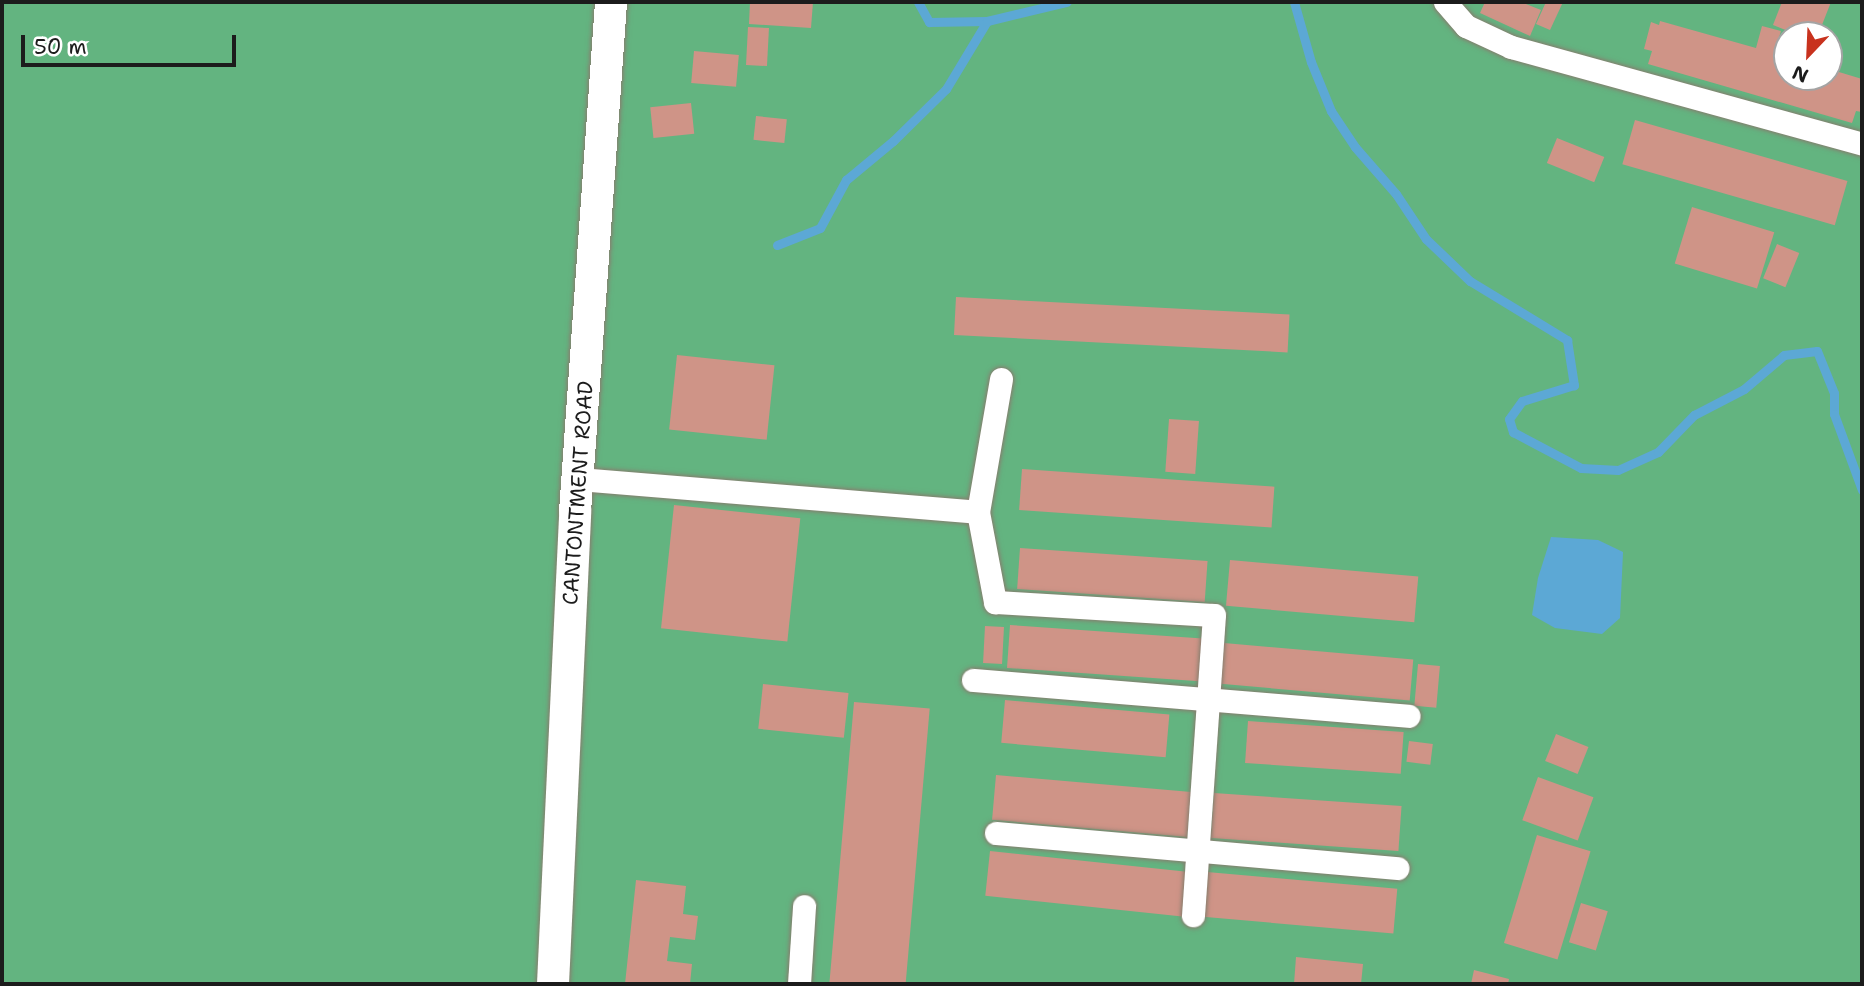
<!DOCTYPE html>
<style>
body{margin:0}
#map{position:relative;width:1864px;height:986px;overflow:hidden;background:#f1dfc0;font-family:"Shantell Sans",sans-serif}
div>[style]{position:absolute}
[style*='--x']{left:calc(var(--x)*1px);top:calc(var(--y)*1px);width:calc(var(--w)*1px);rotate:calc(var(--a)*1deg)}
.forest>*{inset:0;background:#63b480}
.water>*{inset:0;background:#5ca8d5}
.stream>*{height:9px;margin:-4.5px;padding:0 4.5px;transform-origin:4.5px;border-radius:4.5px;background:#5ca8d5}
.building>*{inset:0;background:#cf9487;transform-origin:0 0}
.roads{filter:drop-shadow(0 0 2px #867e6e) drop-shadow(0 0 2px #867e6e)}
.street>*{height:23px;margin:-11.5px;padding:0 11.5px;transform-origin:11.5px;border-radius:11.5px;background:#fff}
.secondary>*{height:32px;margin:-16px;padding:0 16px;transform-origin:16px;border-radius:16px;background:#fff}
span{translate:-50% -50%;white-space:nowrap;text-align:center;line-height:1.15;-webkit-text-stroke:5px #fff;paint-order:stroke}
.street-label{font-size:21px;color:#1c1c1c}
.frame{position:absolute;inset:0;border:4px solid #1c1c1c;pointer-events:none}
.north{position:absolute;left:1773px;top:21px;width:70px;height:70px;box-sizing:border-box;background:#fff;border:2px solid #a4a4a4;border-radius:50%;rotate:203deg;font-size:19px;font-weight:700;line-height:28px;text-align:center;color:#1c1c1c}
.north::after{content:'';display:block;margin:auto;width:24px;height:32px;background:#c8321e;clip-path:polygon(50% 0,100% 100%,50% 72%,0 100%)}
.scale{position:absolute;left:21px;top:35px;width:215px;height:32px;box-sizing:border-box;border:4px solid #1c1c1c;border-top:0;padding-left:9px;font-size:21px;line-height:24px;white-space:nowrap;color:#1c1c1c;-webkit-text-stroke:5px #fff;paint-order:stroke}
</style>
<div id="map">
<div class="forest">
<div style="clip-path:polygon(evenodd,2px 2px,1862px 2px,1862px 984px,2px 984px,2px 2px,1787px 35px,1829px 35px,1829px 77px,1787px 77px,1787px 35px)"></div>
</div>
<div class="water">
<div style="clip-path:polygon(1551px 537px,1598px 540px,1623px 552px,1620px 618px,1602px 634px,1555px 628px,1532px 615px,1538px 578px)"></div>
</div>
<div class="stream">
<div style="--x:918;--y:2;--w:23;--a:61"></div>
<div style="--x:929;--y:22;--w:58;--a:-1"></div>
<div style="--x:1294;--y:2;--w:62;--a:74.2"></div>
<div style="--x:1311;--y:62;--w:53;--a:67.8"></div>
<div style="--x:1331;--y:111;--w:43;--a:56.3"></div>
<div style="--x:1355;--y:147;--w:62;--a:48.9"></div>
<div style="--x:1396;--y:194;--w:54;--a:56.3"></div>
<div style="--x:1426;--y:239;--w:61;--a:43.7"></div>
<div style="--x:1470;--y:281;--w:114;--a:31.3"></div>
<div style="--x:1567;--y:340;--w:46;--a:81.2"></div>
<div style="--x:1574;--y:385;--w:54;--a:162.9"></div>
<div style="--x:1522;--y:401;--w:22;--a:126"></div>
<div style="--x:1509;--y:419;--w:14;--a:73"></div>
<div style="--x:1513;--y:432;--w:77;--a:27.9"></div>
<div style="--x:1581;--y:468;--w:37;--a:3"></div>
<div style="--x:1618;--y:470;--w:44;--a:-24.2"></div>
<div style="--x:1658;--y:452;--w:52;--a:-45.8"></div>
<div style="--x:1694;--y:415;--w:56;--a:-27.5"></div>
<div style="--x:1744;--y:389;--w:52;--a:-40.4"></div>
<div style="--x:1784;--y:355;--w:33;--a:-7"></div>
<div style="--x:1817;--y:351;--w:45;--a:68"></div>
<div style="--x:1834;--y:393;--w:21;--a:90"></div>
<div style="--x:1834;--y:414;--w:81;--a:69.8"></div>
<div style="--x:777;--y:245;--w:46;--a:-21.6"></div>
<div style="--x:820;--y:228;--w:55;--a:-61.6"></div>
<div style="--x:846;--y:180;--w:61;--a:-39.7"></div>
<div style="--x:893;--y:141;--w:74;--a:-44.5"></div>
<div style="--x:946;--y:89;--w:79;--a:-58.9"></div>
<div style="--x:987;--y:21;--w:82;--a:-13.4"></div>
</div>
<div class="building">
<div style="clip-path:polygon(750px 2px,813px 2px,811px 28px,749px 24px)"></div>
<div style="clip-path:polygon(1485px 2px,1521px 2px,1541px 10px,1530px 36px,1480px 13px)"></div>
<div style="clip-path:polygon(1546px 2px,1563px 2px,1550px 30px,1536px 24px)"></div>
<div style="clip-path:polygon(1782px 2px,1831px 2px,1818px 35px,1798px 35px,1773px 25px)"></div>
<div style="clip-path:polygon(1660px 21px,1756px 48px,1762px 26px,1781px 31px,1774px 54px,1787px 57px,1787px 77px,1829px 77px,1829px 69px,1862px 79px,1862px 112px,1856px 111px,1852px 123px,1648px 64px,1652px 51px,1644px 49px,1651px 22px,1659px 25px)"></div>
<div style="left:748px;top:27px;width:21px;height:38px;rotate:3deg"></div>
<div style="left:694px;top:51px;width:45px;height:32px;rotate:5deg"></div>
<div style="left:691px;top:103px;width:31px;height:41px;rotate:84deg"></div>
<div style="left:756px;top:116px;width:31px;height:24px;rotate:6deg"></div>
<div style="left:1635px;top:120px;width:221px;height:46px;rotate:16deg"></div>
<div style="left:1557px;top:138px;width:51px;height:27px;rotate:22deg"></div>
<div style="left:1692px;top:207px;width:86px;height:59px;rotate:17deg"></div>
<div style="left:1777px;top:244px;width:24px;height:37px;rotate:22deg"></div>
<div style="left:956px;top:297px;width:334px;height:38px;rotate:3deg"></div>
<div style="left:677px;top:355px;width:98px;height:75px;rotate:6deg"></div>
<div style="left:1169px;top:419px;width:30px;height:53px;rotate:4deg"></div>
<div style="left:1022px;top:469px;width:253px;height:41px;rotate:4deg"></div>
<div style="left:674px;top:505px;width:127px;height:124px;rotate:6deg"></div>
<div style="left:1020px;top:548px;width:188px;height:41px;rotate:4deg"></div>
<div style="left:1230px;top:560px;width:189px;height:46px;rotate:5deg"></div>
<div style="left:1010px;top:625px;width:193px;height:43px;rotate:4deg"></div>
<div style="left:985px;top:626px;width:19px;height:37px;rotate:3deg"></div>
<div style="left:1224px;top:643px;width:190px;height:41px;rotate:5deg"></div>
<div style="left:1418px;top:664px;width:22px;height:42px;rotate:5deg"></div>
<div style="left:763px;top:684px;width:86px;height:45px;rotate:6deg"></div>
<div style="left:1005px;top:700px;width:165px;height:43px;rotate:5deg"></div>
<div style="left:854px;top:702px;width:76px;height:283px;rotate:5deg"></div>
<div style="left:1248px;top:721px;width:156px;height:42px;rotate:4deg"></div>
<div style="left:1556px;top:734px;width:35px;height:29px;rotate:22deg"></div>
<div style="left:1409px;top:741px;width:24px;height:21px;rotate:7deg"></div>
<div style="left:996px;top:775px;width:196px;height:45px;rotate:5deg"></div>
<div style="left:1538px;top:777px;width:59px;height:46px;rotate:20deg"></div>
<div style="left:1214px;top:793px;width:188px;height:45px;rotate:4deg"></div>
<div style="left:1537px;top:835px;width:56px;height:113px;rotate:17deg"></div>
<div style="left:990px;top:851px;width:198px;height:45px;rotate:6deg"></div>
<div style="left:1207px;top:872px;width:191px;height:45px;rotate:5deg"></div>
<div style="clip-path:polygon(636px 880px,686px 886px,683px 914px,698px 916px,695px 940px,670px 937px,667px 961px,692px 964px,690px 984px,625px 984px)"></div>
<div style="left:1581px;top:903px;width:28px;height:41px;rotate:17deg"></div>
<div style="clip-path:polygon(1296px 957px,1363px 964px,1361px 984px,1294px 984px)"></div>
<div style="clip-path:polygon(1474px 970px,1509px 979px,1508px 984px,1471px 984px)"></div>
</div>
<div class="roads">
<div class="street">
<div style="--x:1445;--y:2;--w:32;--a:49"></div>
<div style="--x:1466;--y:26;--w:50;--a:25"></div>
<div style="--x:1511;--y:47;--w:364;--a:15.4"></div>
<div style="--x:1001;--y:379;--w:135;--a:99.8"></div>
<div style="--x:978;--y:512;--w:92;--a:79.3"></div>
<div style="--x:995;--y:602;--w:219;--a:3.4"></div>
<div style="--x:1214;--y:615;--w:301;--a:94"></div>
<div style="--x:578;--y:479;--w:401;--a:4.7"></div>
<div style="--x:973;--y:680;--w:437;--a:4.7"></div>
<div style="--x:996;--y:833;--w:403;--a:5"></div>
<div style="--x:799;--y:984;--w:78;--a:-86.3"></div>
</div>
<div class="secondary">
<div style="--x:553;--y:984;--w:473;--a:-87.3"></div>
<div style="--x:575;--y:512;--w:511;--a:-85.96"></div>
</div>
</div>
<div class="street-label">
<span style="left:578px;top:493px;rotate:-86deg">CANTONTMENT ROAD</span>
</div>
<div class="frame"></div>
<div class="north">N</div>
<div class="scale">50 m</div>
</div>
